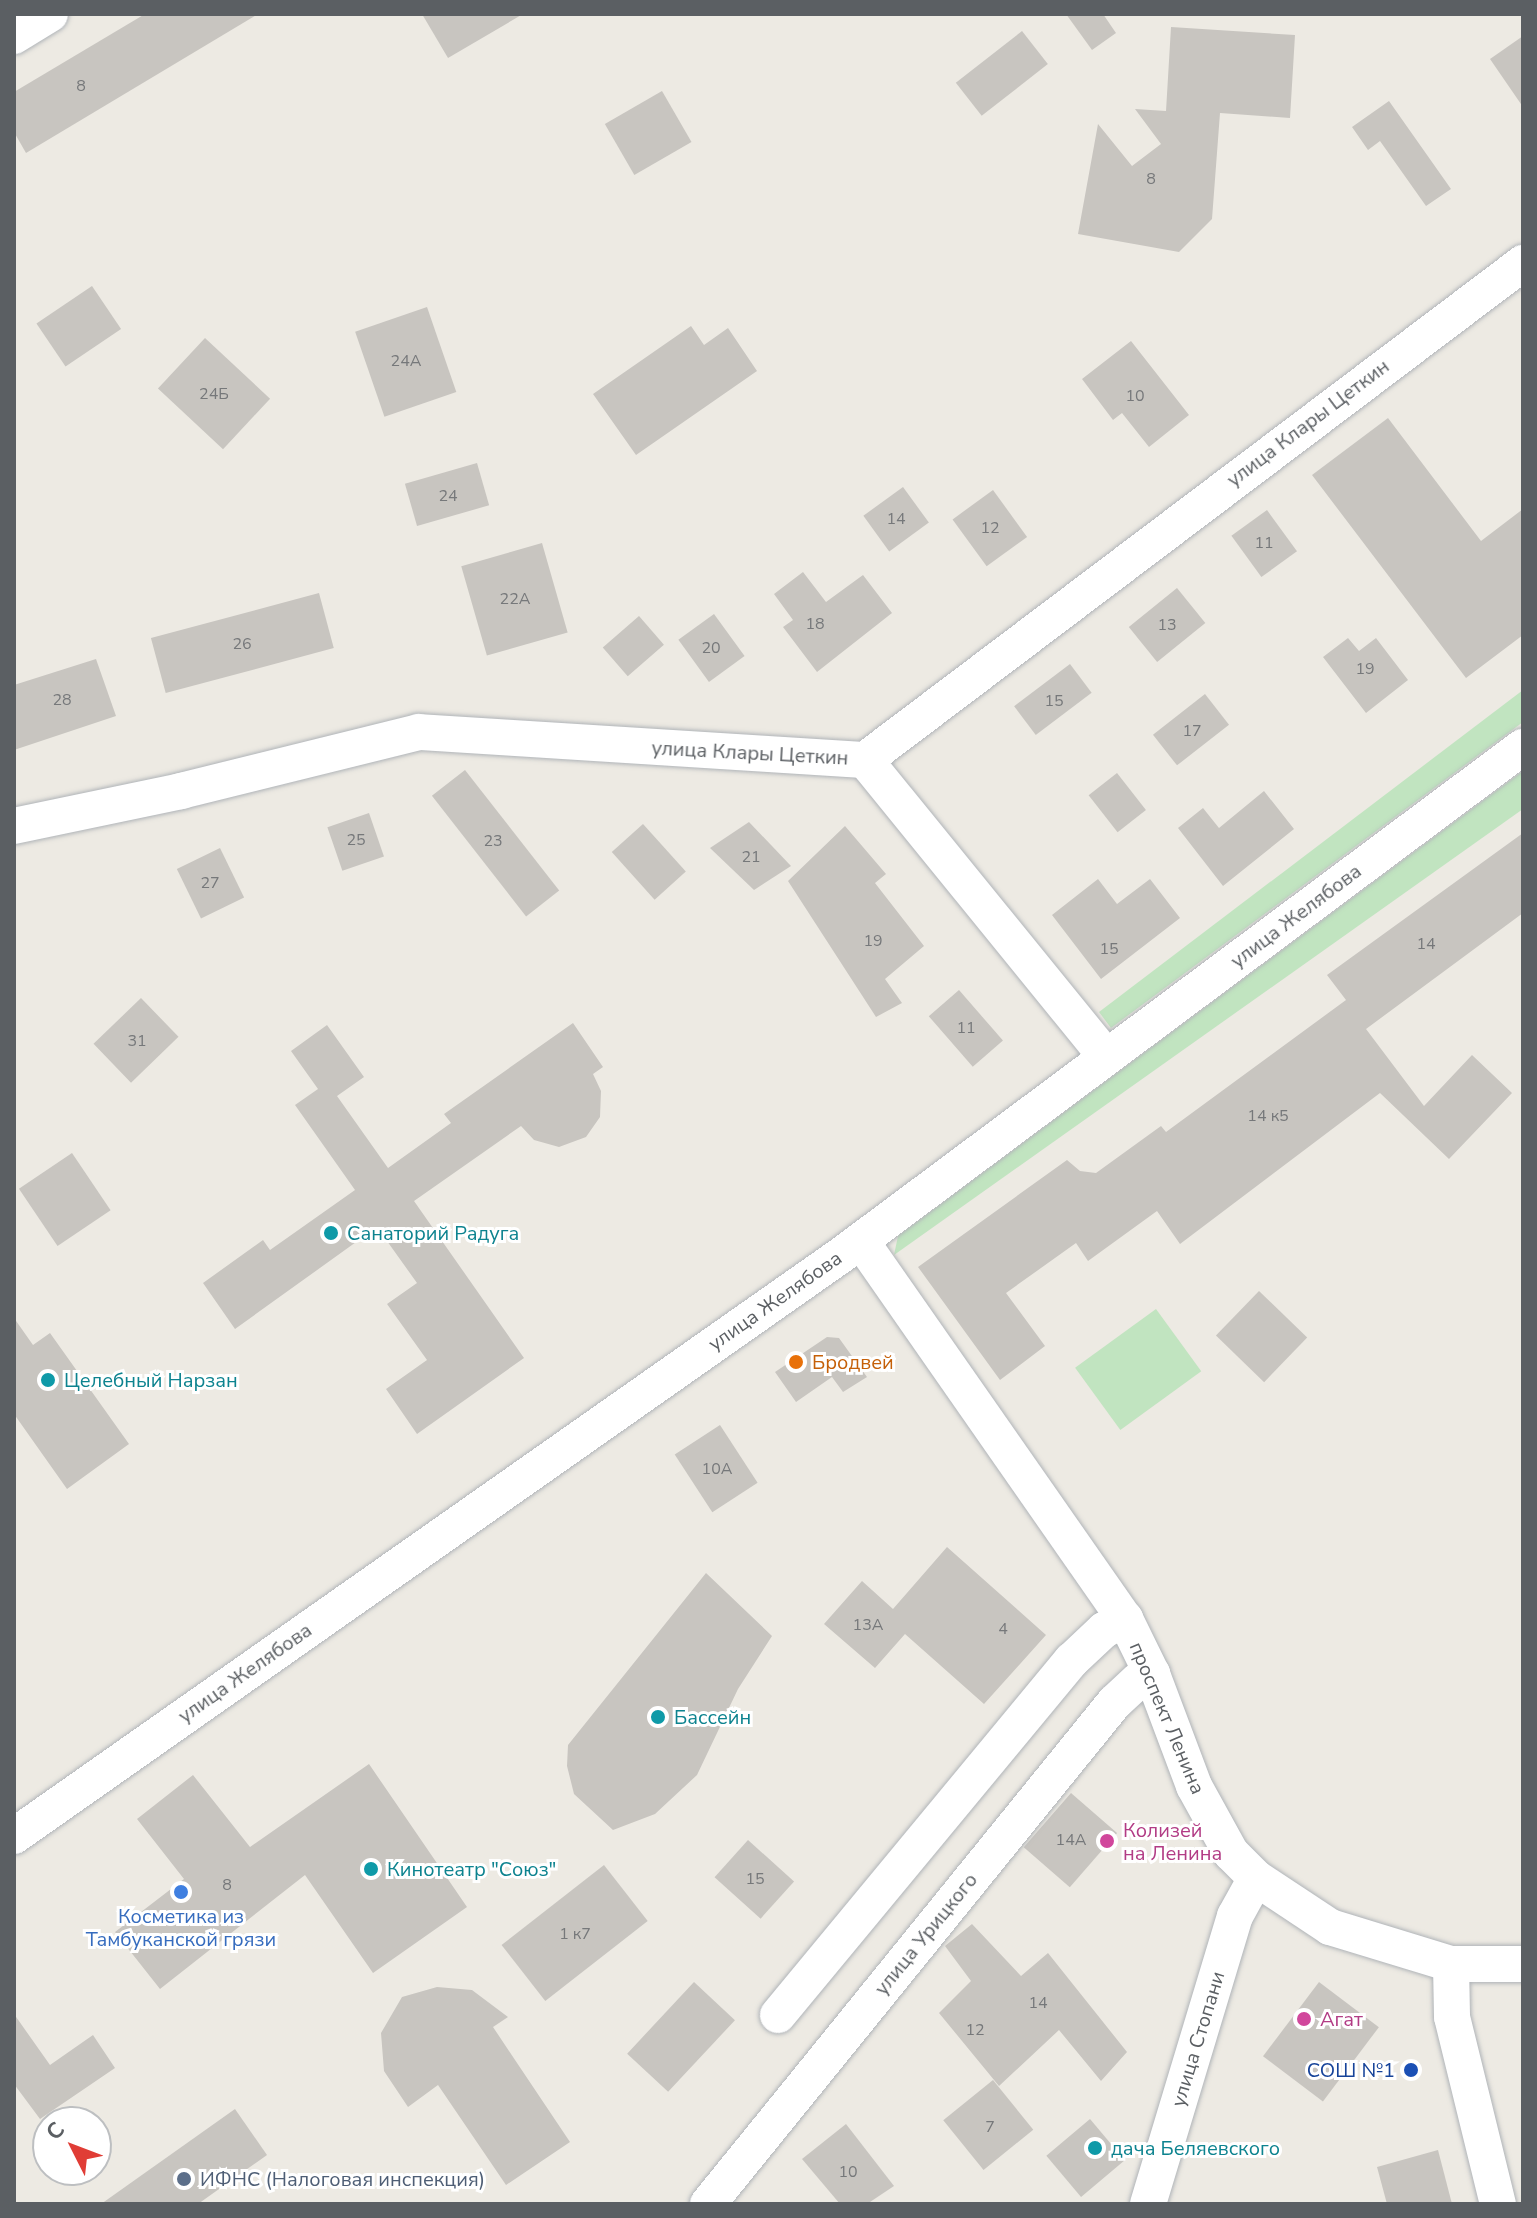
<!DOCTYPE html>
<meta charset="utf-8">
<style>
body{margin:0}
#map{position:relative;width:1537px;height:2218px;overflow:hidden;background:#edeae3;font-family:"Nunito Sans",sans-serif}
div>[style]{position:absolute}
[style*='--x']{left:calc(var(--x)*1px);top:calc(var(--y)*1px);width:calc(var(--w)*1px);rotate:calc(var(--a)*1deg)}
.green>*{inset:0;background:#c1e4c0;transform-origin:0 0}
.building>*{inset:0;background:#c8c5c0;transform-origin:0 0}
.roads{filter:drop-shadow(0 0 2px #b0b4b8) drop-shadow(0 0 2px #b0b4b8)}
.minor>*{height:36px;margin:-18px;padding:0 18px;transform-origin:18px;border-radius:18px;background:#fff}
.dots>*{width:22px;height:22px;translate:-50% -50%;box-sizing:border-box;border:4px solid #fff;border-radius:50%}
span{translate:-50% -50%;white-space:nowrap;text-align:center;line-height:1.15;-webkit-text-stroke:6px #fff;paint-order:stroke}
.number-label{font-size:16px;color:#76787a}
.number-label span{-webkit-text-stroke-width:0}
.street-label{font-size:20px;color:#5b5f63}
.culture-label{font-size:20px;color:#0d838f}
.left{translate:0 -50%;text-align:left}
.food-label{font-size:20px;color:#c56008}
.hotel-label{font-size:20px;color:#b23c85}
.shop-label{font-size:20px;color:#366cbe}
.transit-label{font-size:20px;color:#164399}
.right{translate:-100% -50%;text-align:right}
.service-label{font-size:20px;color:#4e5e75}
.frame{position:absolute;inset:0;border:16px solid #5b5f63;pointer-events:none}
.north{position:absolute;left:32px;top:2106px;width:80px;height:80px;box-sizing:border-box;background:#fff;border:2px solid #bdbfc1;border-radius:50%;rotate:312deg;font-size:22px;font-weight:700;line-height:32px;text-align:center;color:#5b5f63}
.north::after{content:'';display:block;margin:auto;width:28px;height:36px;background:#e03d36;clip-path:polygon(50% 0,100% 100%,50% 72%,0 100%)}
</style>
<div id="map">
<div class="green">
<div style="clip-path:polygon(1523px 690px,1523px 722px,1111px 1028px,1099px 1012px)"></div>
<div style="clip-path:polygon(1523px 771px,1523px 809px,894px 1255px,898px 1236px)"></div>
<div style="left:1156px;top:1309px;width:77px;height:100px;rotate:54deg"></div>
</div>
<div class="building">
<div style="clip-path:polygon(145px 14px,258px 14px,26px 153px,14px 132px,14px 92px)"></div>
<div style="clip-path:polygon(422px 14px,523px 14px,448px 58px)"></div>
<div style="clip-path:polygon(1066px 14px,1103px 14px,1116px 33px,1092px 50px)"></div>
<div style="clip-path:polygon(1171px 27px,1295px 35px,1290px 118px,1220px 113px,1212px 219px,1179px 252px,1078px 234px,1098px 124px,1132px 166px,1161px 144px,1135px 109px,1166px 111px)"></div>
<div style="left:1022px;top:31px;width:42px;height:84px;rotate:52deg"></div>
<div style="clip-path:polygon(1523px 36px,1523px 107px,1490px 59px)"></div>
<div style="left:662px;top:91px;width:59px;height:66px;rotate:60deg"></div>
<div style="clip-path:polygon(1389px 101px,1451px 189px,1426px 206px,1380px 141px,1368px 150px,1352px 127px)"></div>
<div style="left:92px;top:286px;width:52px;height:67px;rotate:56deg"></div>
<div style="left:427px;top:307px;width:90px;height:76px;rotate:71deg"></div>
<div style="clip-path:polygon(691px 326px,704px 345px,728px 328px,757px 371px,636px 455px,593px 394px)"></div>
<div style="left:205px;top:338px;width:89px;height:69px;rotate:43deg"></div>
<div style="clip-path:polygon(1131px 341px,1189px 415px,1149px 447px,1122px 413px,1113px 420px,1082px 379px)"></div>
<div style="clip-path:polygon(1388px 418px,1481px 541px,1523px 509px,1523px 635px,1466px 678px,1312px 475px)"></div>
<div style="left:477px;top:463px;width:44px;height:75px;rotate:74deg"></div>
<div style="left:903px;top:487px;width:44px;height:49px;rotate:54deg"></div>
<div style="left:993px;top:490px;width:58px;height:50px;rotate:54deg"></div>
<div style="left:1267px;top:510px;width:51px;height:44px;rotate:54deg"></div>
<div style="left:542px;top:543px;width:93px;height:84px;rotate:74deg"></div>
<div style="clip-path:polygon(803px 572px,826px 602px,863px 575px,892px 613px,817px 672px,783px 627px,793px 620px,774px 594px)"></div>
<div style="left:1177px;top:588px;width:45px;height:62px;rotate:51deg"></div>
<div style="left:319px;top:593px;width:57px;height:174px;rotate:75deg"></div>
<div style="left:714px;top:614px;width:52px;height:44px;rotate:54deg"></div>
<div style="left:639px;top:616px;width:38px;height:48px;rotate:49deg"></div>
<div style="clip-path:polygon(1348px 638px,1359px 651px,1376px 638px,1408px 680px,1366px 713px,1323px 657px)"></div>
<div style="clip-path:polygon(96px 659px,116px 716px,14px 750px,14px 685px)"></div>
<div style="left:1070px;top:664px;width:36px;height:70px;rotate:53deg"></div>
<div style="left:1205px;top:694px;width:39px;height:66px;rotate:52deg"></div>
<div style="left:465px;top:770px;width:153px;height:42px;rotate:52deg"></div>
<div style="left:1117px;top:773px;width:47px;height:36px;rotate:52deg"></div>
<div style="clip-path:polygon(1264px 791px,1294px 829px,1223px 886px,1178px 828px,1203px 808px,1219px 828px)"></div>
<div style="left:369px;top:813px;width:46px;height:44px;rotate:71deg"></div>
<div style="clip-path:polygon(749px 822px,791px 866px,754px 890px,710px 848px)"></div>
<div style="left:643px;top:824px;width:64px;height:42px;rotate:48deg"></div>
<div style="clip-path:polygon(845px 826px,886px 874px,875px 883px,924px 946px,885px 979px,902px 1003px,876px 1017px,788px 881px)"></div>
<div style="clip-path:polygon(1523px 833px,1523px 913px,1366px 1029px,1424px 1106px,1472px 1055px,1512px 1093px,1449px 1159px,1380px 1093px,1180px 1244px,1157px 1211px,1088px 1261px,1076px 1243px,1006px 1293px,1045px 1346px,1000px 1380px,918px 1267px,1067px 1160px,1080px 1171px,1096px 1173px,1161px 1126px,1166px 1132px,1346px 1000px,1327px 975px)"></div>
<div style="left:220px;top:848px;width:55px;height:48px;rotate:64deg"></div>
<div style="clip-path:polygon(1098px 879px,1117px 904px,1150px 879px,1180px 918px,1101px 979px,1052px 915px)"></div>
<div style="left:959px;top:990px;width:67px;height:40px;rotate:49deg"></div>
<div style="left:141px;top:998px;width:54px;height:66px;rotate:46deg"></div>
<div style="clip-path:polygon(573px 1023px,603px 1067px,593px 1074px,601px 1091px,600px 1117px,586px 1137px,559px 1147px,534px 1140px,521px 1126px,414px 1201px,524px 1358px,417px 1434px,386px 1389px,427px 1360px,387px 1304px,417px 1283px,377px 1227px,235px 1329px,203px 1283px,263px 1240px,270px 1250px,355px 1190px,295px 1105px,318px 1089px,291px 1051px,327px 1025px,364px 1077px,337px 1096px,388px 1168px,451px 1123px,444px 1114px)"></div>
<div style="left:72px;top:1153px;width:69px;height:64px;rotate:56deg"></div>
<div style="left:1259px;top:1291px;width:67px;height:62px;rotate:44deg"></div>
<div style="clip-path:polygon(14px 1318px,33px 1345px,50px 1333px,129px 1444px,67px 1489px,14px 1414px)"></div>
<div style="clip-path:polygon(827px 1337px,839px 1338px,867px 1377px,843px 1392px,832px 1377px,796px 1402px,775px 1372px)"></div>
<div style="left:720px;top:1425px;width:69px;height:54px;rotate:57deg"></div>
<div style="clip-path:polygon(947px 1547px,1046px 1635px,984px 1704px,905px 1634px,875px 1668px,824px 1624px,862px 1581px,893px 1609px)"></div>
<div style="clip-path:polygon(706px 1573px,772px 1636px,738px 1689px,697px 1775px,655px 1814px,613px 1830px,574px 1794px,567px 1766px,568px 1745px)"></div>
<div style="clip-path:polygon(369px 1764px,467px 1907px,373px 1973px,305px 1875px,160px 1989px,115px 1932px,184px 1879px,137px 1819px,193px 1775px,250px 1847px)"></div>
<div style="left:1071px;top:1793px;width:61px;height:72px;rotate:41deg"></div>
<div style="left:748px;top:1840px;width:62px;height:50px;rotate:42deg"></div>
<div style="left:604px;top:1865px;width:71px;height:130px;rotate:52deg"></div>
<div style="clip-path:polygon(972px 1924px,1021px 1976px,1048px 1953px,1127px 2052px,1101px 2081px,1059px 2030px,999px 2086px,939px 2013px,971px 1981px,945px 1946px)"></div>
<div style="left:694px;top:1982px;width:56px;height:98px;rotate:43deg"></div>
<div style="left:1319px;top:1982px;width:75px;height:93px;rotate:37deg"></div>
<div style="clip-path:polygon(437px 1987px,472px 1990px,508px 2017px,493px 2027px,570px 2142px,506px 2185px,438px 2085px,408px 2107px,384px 2071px,381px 2033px,402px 1997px)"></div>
<div style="clip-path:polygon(14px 2014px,50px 2065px,93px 2035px,115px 2068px,40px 2119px,14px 2084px)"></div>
<div style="left:993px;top:2080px;width:64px;height:64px;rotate:51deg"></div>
<div style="clip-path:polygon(235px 2109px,267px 2155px,198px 2204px,101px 2204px)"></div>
<div style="left:1090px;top:2119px;width:54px;height:57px;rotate:50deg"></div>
<div style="clip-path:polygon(846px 2124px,894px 2186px,867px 2204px,840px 2204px,802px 2159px)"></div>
<div style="clip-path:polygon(1438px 2150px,1452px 2204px,1387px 2204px,1377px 2167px)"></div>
</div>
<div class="roads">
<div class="minor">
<div style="--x:14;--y:36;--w:42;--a:-31.4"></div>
<div style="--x:865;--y:760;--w:382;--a:50.9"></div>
<div style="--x:14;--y:826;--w:171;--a:-11.8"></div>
<div style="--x:181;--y:791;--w:245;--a:-13.9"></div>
<div style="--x:419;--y:732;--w:447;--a:3.6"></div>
<div style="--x:865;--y:760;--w:825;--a:-37.06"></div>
<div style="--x:861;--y:1241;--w:461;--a:55.1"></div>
<div style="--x:1125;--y:1619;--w:61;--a:63.9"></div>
<div style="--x:1152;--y:1674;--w:120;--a:69.4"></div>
<div style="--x:1194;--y:1786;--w:77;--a:61.1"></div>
<div style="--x:1231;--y:1853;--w:35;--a:45"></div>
<div style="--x:1256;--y:1878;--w:89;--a:33.5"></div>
<div style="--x:1330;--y:1927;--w:127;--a:17"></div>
<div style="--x:1451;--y:1964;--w:72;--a:0"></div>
<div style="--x:14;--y:1836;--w:1009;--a:-35.08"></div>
<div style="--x:840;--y:1256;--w:852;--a:-36.7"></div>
<div style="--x:1451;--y:1964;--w:53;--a:88.9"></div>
<div style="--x:1452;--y:2017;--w:193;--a:76.2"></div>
<div style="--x:778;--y:2015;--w:460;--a:-50.4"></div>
<div style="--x:1071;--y:1661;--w:45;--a:-43.2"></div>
<div style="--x:1104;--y:1630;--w:24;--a:-28"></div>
<div style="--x:708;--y:2204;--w:645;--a:-50.98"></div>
<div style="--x:1114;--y:1703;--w:33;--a:-43"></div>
<div style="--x:1138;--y:1681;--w:16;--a:-27"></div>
<div style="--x:1148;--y:2204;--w:301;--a:-73.2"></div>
<div style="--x:1235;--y:1916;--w:43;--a:-61.1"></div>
</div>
</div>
<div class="dots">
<div style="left:331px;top:1233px;background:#0f9aa8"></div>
<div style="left:796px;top:1362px;background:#e8710a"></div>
<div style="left:48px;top:1380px;background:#0f9aa8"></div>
<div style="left:658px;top:1717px;background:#0f9aa8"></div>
<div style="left:1107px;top:1841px;background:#d1479c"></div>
<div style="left:371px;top:1869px;background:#0f9aa8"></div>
<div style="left:181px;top:1892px;background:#3f7fe0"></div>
<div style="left:1304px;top:2019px;background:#d1479c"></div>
<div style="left:1411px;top:2070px;background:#1a4fb4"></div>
<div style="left:1095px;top:2148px;background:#0f9aa8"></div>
<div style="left:184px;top:2179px;background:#5c6f8a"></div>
</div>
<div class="number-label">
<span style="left:81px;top:86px">8</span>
<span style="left:1151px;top:179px">8</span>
<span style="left:406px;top:361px">24А</span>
<span style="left:214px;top:394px">24Б</span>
<span style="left:1135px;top:396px">10</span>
<span style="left:448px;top:496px">24</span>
<span style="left:896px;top:519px">14</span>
<span style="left:990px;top:528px">12</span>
<span style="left:1264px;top:543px">11</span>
<span style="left:515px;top:599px">22А</span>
<span style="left:815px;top:624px">18</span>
<span style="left:1167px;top:625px">13</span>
<span style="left:242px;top:644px">26</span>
<span style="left:711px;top:648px">20</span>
<span style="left:1365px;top:669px">19</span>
<span style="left:62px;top:700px">28</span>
<span style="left:1054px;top:701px">15</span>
<span style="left:1192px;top:731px">17</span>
<span style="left:356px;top:840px">25</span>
<span style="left:493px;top:841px">23</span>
<span style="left:751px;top:857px">21</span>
<span style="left:210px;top:883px">27</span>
<span style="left:873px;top:941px">19</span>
<span style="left:1426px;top:944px">14</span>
<span style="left:1109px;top:949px">15</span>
<span style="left:966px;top:1028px">11</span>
<span style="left:137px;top:1041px">31</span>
<span style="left:1268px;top:1116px">14 к5</span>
<span style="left:717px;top:1469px">10А</span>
<span style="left:868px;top:1625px">13А</span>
<span style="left:1003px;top:1629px">4</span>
<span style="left:1071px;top:1840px">14А</span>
<span style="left:755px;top:1879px">15</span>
<span style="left:227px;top:1885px">8</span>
<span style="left:575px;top:1934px">1 к7</span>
<span style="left:1038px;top:2003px">14</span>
<span style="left:975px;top:2030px">12</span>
<span style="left:990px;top:2127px">7</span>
<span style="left:848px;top:2172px">10</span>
</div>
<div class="street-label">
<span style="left:1308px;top:423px;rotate:-37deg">улица Клары Цеткин</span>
<span style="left:750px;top:753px;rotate:3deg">улица Клары Цеткин</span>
<span style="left:1296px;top:916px;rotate:-37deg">улица Желябова</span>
<span style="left:775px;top:1301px;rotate:-35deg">улица Желябова</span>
<span style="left:245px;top:1673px;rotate:-35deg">улица Желябова</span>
<span style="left:1167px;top:1718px;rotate:67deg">проспект Ленина</span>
<span style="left:926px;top:1934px;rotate:-51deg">улица Урицкого</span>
<span style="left:1198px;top:2039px;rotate:-73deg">улица Стопани</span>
</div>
<div class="culture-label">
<span class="left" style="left:347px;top:1233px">Cанаторий Радуга</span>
<span class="left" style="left:64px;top:1380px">Целебный Нарзан</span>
<span class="left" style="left:674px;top:1717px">Бассейн</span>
<span class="left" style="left:387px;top:1869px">Кинотеатр "Союз"</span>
<span class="left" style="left:1111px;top:2148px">дача Беляевского</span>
</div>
<div class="food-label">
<span class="left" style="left:812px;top:1362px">Бродвей</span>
</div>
<div class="hotel-label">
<span class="left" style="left:1123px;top:1842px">Колизей<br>на Ленина</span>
<span class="left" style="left:1320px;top:2019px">Агат</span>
</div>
<div class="shop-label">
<span style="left:181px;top:1928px">Косметика из<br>Тамбуканской грязи</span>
</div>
<div class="transit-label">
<span class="right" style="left:1395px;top:2070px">СОШ №1</span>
</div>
<div class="service-label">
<span class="left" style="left:200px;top:2179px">ИФНС (Налоговая инспекция)</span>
</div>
<div class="frame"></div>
<div class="north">С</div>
</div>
